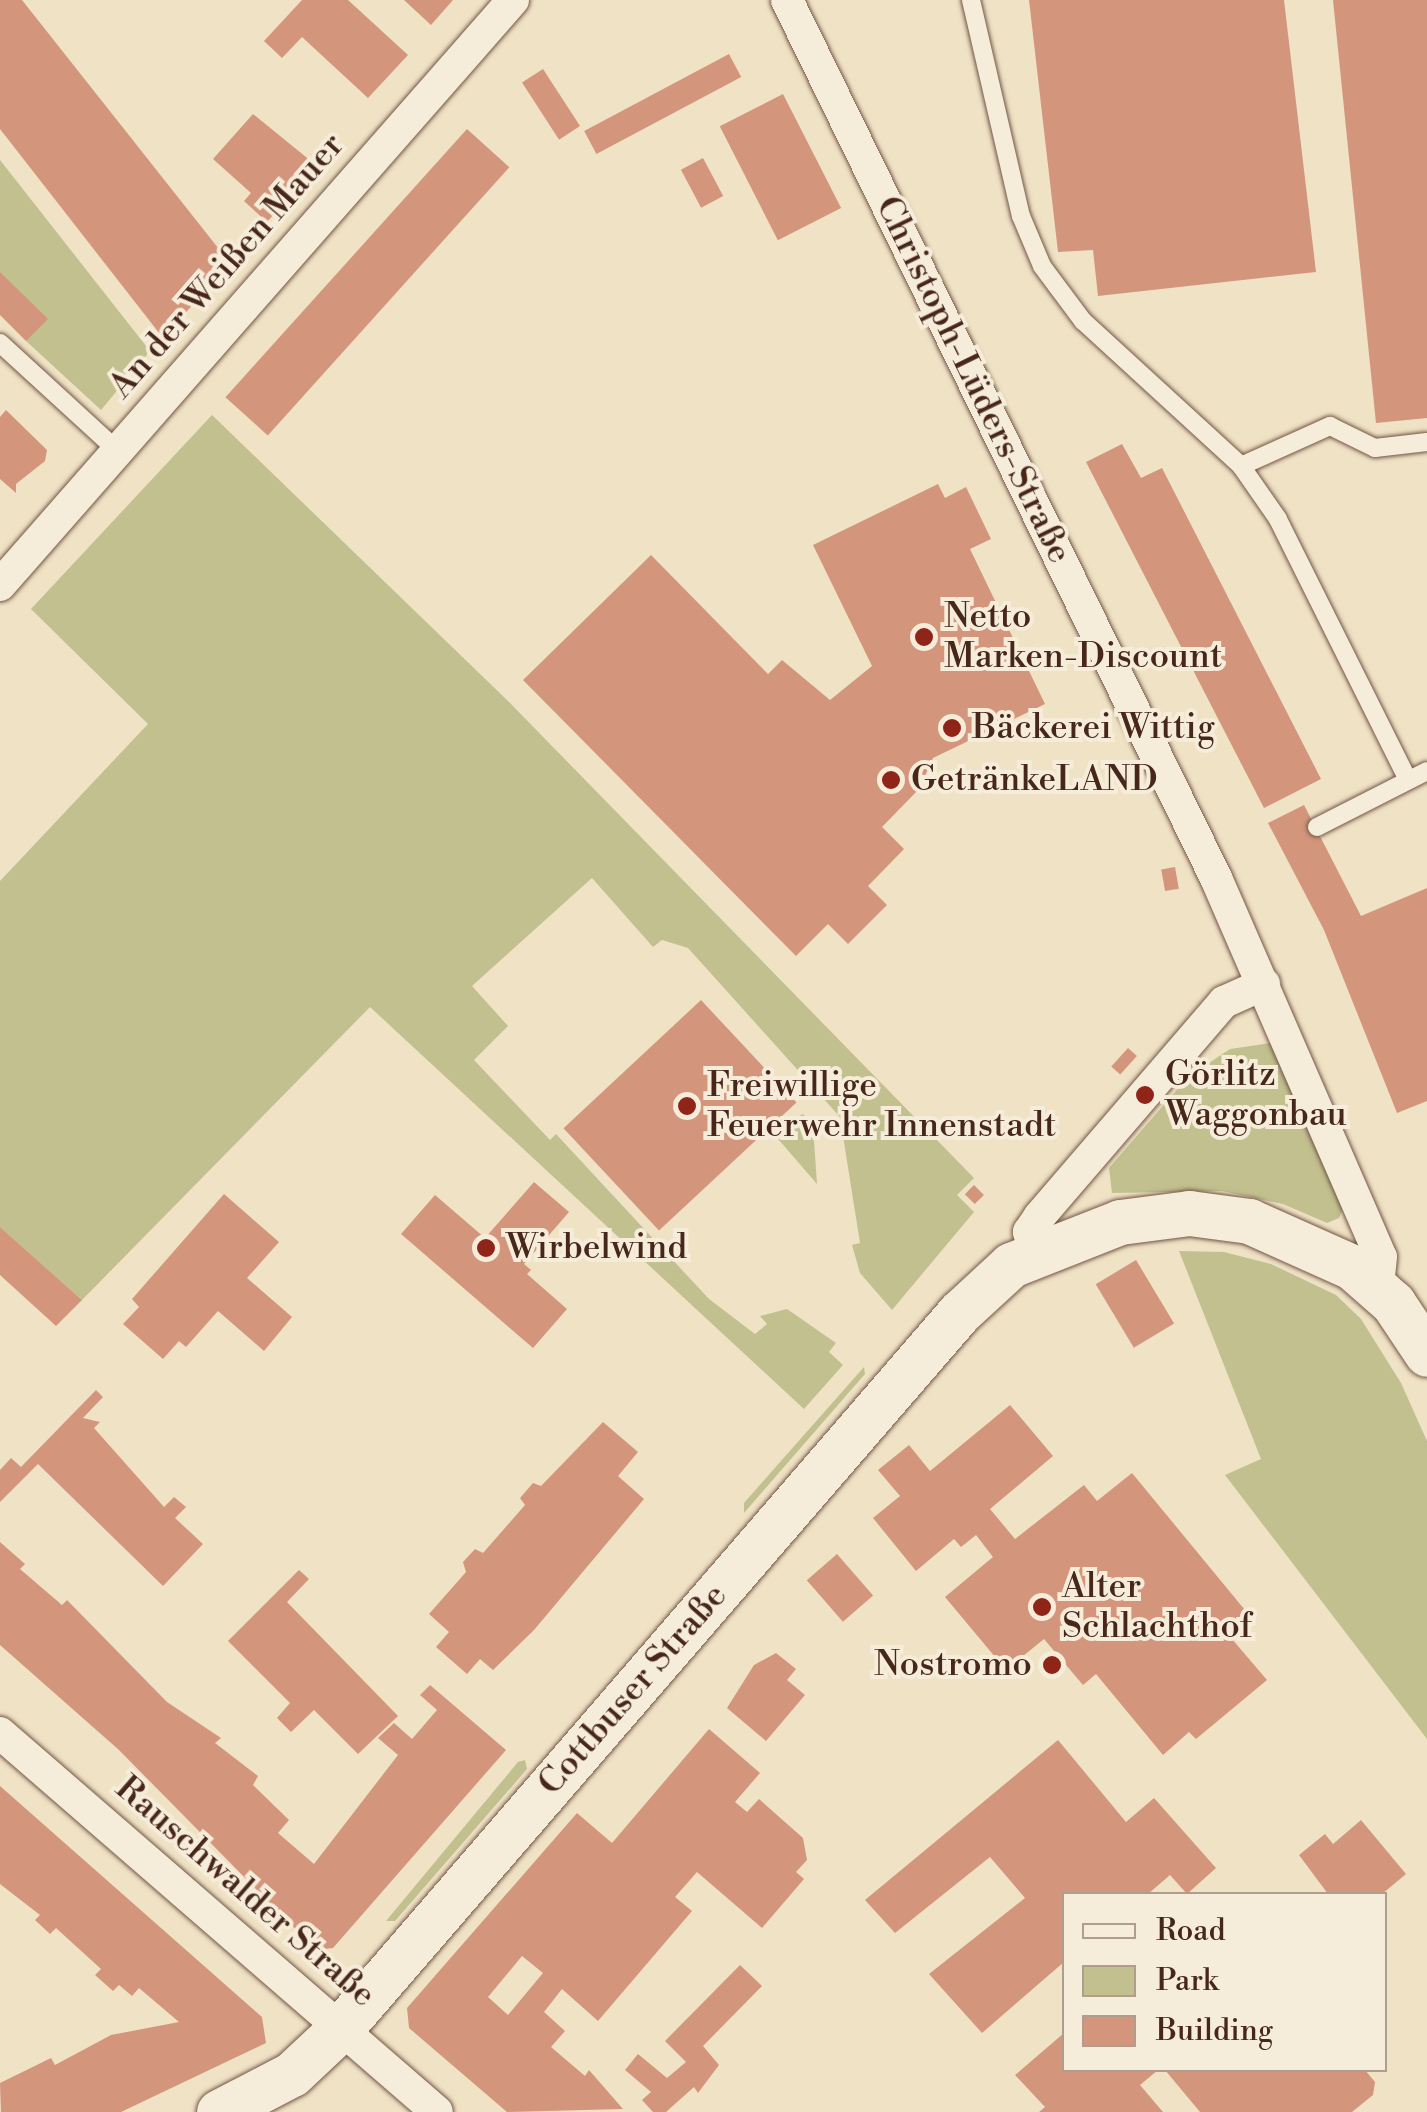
<!DOCTYPE html>
<meta charset="utf-8">
<style>
body{margin:0}
#map{position:relative;width:1427px;height:2112px;overflow:hidden;background:#f0e2c5;font-family:"Libre Bodoni",serif}
div>[style]{position:absolute}
[style*='--x']{left:calc(var(--x)*1px);top:calc(var(--y)*1px);width:calc(var(--w)*1px);rotate:calc(var(--a)*1deg)}
.green>*{inset:0;background:#c2c08f}
.building>*{inset:0;background:#d3967c;transform-origin:0 0}
.roads{filter:drop-shadow(0 0 2px #725646) drop-shadow(0 0 2px #725646)}
.lane>*{height:18px;margin:-9px;padding:0 9px;transform-origin:9px;border-radius:9px;background:#f5ecd9}
.street>*{height:32px;margin:-16px;padding:0 16px;transform-origin:16px;border-radius:16px;background:#f5ecd9}
.secondary>*{height:45px;margin:-22.5px;padding:0 22.5px;transform-origin:22.5px;border-radius:22.5px;background:#f5ecd9}
.dots>*{width:28px;height:28px;translate:-50% -50%;box-sizing:border-box;border:5px solid #f5ecd9;border-radius:50%}
span{translate:-50% -50%;white-space:nowrap;text-align:center;line-height:1.15;-webkit-text-stroke:8px #f5ecd9;paint-order:stroke}
.street-label{font-size:35px;color:#48271b}
.poi-label{font-size:35px;color:#48271b}
.left{translate:0 -50%;text-align:left}
.right{translate:-100% -50%;text-align:right}
.legend{position:absolute;left:1062px;top:1892px;width:325px;height:180px;box-sizing:border-box;background:#f5ecd9;border:2px solid #b09d8d;margin:0;padding:12px 18px;list-style:none;font-size:30px;color:#48271b}
.legend li{display:flex;align-items:center;gap:20px;height:50px}
.legend b{width:50px;border:2px solid #b09d8d}
</style>
<div id="map">
<div class="green">
<div style="clip-path:polygon(0 160px,150px 351px,101px 410px,26px 341px,0 272px)"></div>
<div style="clip-path:polygon(212px 415px,508px 701px,974px 1178px,957px 1195px,974px 1212px,892px 1310px,860px 1273px,852px 1245px,860px 1243px,840px 1117px,688px 948px,662px 940px,653px 947px,592px 878px,472px 986px,508px 1026px,474px 1060px,550px 1140px,556px 1134px,709px 1299px,755px 1334px,767px 1324px,760px 1316px,787px 1309px,836px 1343px,829px 1352px,843px 1365px,804px 1409px,370px 1007px,82px 1300px,0 1227px,0 881px,148px 724px,31px 609px)"></div>
<div style="clip-path:polygon(1271px 1043px,1345px 1204px,1339px 1218px,1327px 1223px,1283px 1204px,1222px 1191px,1112px 1193px,1109px 1168px,1188px 1077px,1230px 1049px)"></div>
<div style="clip-path:polygon(803px 1114px,813px 1126px,817px 1184px,772px 1132px)"></div>
<div style="clip-path:polygon(1179px 1251px,1224px 1252px,1271px 1264px,1336px 1295px,1361px 1319px,1401px 1383px,1427px 1441px,1427px 1739px,1225px 1475px,1261px 1459px)"></div>
<div style="clip-path:polygon(864px 1367px,865px 1374px,744px 1513px,744px 1503px)"></div>
<div style="clip-path:polygon(518px 1762px,525px 1760px,527px 1769px,395px 1921px,386px 1921px)"></div>
</div>
<div class="building">
<div style="clip-path:polygon(0 0,22px 0,230px 263px,163px 338px,0 129px)"></div>
<div style="clip-path:polygon(302px 0,348px 0,408px 55px,368px 98px,302px 37px,282px 58px,264px 41px)"></div>
<div style="clip-path:polygon(404px 0,453px 0,431px 25px)"></div>
<div style="clip-path:polygon(1029px 0,1284px 0,1316px 272px,1098px 296px,1093px 250px,1058px 252px)"></div>
<div style="clip-path:polygon(1333px 0,1427px 0,1427px 418px,1376px 423px)"></div>
<div style="left:729px;top:54px;width:26px;height:164px;rotate:62deg"></div>
<div style="left:543px;top:69px;width:68px;height:25px;rotate:57deg"></div>
<div style="left:783px;top:94px;width:128px;height:71px;rotate:63deg"></div>
<div style="clip-path:polygon(253px 114px,317px 166px,267px 222px,244px 201px,251px 193px,213px 159px)"></div>
<div style="left:467px;top:129px;width:57px;height:361px;rotate:42deg"></div>
<div style="left:703px;top:158px;width:43px;height:25px;rotate:62deg"></div>
<div style="clip-path:polygon(0 272px,48px 319px,26px 341px,0 315px)"></div>
<div style="clip-path:polygon(6px 410px,47px 450px,45px 461px,16px 484px,16px 493px,0 479px,0 417px)"></div>
<div style="clip-path:polygon(1122px 444px,1141px 478px,1162px 468px,1321px 779px,1264px 808px,1086px 462px)"></div>
<div style="clip-path:polygon(938px 484px,945px 498px,966px 487px,991px 539px,970px 549px,1045px 704px,933px 758px,919px 789px,882px 827px,904px 849px,868px 886px,887px 905px,848px 944px,828px 924px,796px 956px,523px 680px,651px 555px,768px 674px,782px 660px,830px 700px,872px 666px,813px 545px)"></div>
<div style="clip-path:polygon(1304px 805px,1361px 916px,1427px 888px,1427px 1101px,1397px 1113px,1324px 930px,1268px 823px)"></div>
<div style="left:1175px;top:867px;width:22px;height:14px;rotate:80deg"></div>
<div style="left:701px;top:1000px;width:140px;height:188px;rotate:47deg"></div>
<div style="left:1128px;top:1048px;width:12px;height:25px;rotate:42deg"></div>
<div style="clip-path:polygon(534px 1182px,569px 1212px,524px 1264px,531px 1270px,527px 1274px,567px 1309px,533px 1348px,401px 1234px,435px 1195px,485px 1238px)"></div>
<div style="left:974px;top:1185px;width:14px;height:13px;rotate:45deg"></div>
<div style="clip-path:polygon(224px 1194px,279px 1242px,247px 1278px,292px 1317px,264px 1351px,218px 1311px,186px 1347px,179px 1341px,163px 1359px,123px 1324px,139px 1307px,132px 1299px)"></div>
<div style="clip-path:polygon(0 1227px,82px 1300px,56px 1326px,0 1275px)"></div>
<div style="left:1136px;top:1260px;width:74px;height:47px;rotate:59deg"></div>
<div style="clip-path:polygon(96px 1390px,103px 1397px,83px 1418px,100px 1422px,94px 1428px,164px 1507px,174px 1497px,186px 1507px,175px 1518px,203px 1544px,163px 1586px,38px 1464px,0 1502px,0 1470px,11px 1458px,21px 1467px)"></div>
<div style="clip-path:polygon(1010px 1405px,1053px 1456px,990px 1509px,1015px 1539px,1084px 1485px,1097px 1501px,1132px 1473px,1254px 1621px,1232px 1639px,1267px 1680px,1196px 1739px,1189px 1732px,1163px 1755px,1096px 1674px,1083px 1685px,1044px 1639px,1006px 1670px,945px 1597px,993px 1557px,976px 1535px,961px 1547px,954px 1539px,916px 1571px,873px 1518px,900px 1496px,878px 1470px,909px 1445px,930px 1471px)"></div>
<div style="clip-path:polygon(603px 1422px,638px 1452px,618px 1476px,644px 1499px,534px 1630px,493px 1670px,480px 1659px,467px 1674px,436px 1647px,449px 1632px,429px 1614px,466px 1572px,463px 1562px,475px 1549px,483px 1553px,525px 1505px,520px 1498px,533px 1483px,541px 1486px)"></div>
<div style="clip-path:polygon(0 1542px,25px 1564px,20px 1569px,62px 1605px,67px 1600px,167px 1702px,221px 1738px,215px 1743px,258px 1776px,253px 1785px,289px 1820px,278px 1833px,314px 1864px,398px 1755px,378px 1738px,394px 1723px,412px 1739px,437px 1710px,420px 1695px,430px 1685px,506px 1750px,333px 1948px,316px 1950px,119px 1750px,0 1645px)"></div>
<div style="left:837px;top:1554px;width:55px;height:40px;rotate:49deg"></div>
<div style="clip-path:polygon(299px 1570px,309px 1579px,287px 1602px,398px 1716px,358px 1754px,314px 1710px,291px 1732px,277px 1718px,290px 1703px,228px 1641px)"></div>
<div style="clip-path:polygon(776px 1653px,796px 1669px,787px 1680px,805px 1695px,766px 1741px,727px 1708px,754px 1665px)"></div>
<div style="clip-path:polygon(evenodd,709px 1729px,760px 1773px,735px 1802px,747px 1812px,759px 1799px,803px 1838px,807px 1860px,796px 1872px,804px 1879px,762px 1928px,697px 1872px,675px 1897px,692px 1911px,598px 2021px,562px 1989px,544px 2012px,565px 2031px,551px 2047px,585px 2076px,589px 2070px,623px 2109px,507px 2112px,409px 2028px,407px 2008px,577px 1813px,612px 1843px,709px 1729px,522px 1956px,543px 1973px,508px 2015px,488px 1997px,522px 1956px)"></div>
<div style="clip-path:polygon(1058px 1740px,1126px 1822px,1154px 1798px,1216px 1868px,1187px 1894px,1170px 1875px,1148px 1894px,1064px 1894px,1064px 1962px,982px 2033px,929px 1974px,1025px 1898px,990px 1857px,895px 1933px,865px 1900px)"></div>
<div style="clip-path:polygon(0 1786px,262px 2017px,266px 2043px,121px 2112px,1px 2112px,0 2083px,51px 2058px,55px 2065px,111px 2035px,179px 2022px,139px 1988px,132px 1996px,119px 1985px,113px 1991px,95px 1975px,101px 1969px,56px 1928px,50px 1934px,35px 1920px,40px 1915px,0 1884px)"></div>
<div style="clip-path:polygon(1361px 1820px,1406px 1874px,1382px 1894px,1328px 1894px,1299px 1855px,1325px 1834px,1333px 1844px)"></div>
<div style="clip-path:polygon(740px 1965px,762px 1986px,703px 2046px,719px 2065px,698px 2093px,694px 2087px,666px 2112px,653px 2112px,642px 2100px,651px 2092px,625px 2070px,638px 2054px,667px 2078px,686px 2062px,665px 2041px)"></div>
<div style="clip-path:polygon(1064px 2033px,1064px 2070px,1158px 2070px,1140px 2085px,1163px 2112px,1039px 2112px,1045px 2107px,1015px 2075px)"></div>
<div style="clip-path:polygon(1165px 2070px,1365px 2070px,1375px 2082px,1373px 2095px,1352px 2112px,1200px 2112px)"></div>
</div>
<div class="roads">
<div class="lane">
<div style="--x:971;--y:0;--w:222;--a:77"></div>
<div style="--x:1021;--y:216;--w:54;--a:67.2"></div>
<div style="--x:1042;--y:266;--w:69;--a:53.3"></div>
<div style="--x:1083;--y:321;--w:214;--a:42.5"></div>
<div style="--x:0;--y:343;--w:160;--a:42.5"></div>
<div style="--x:1408;--y:780;--w:292;--a:-116.5"></div>
<div style="--x:1278;--y:519;--w:65;--a:-124.9"></div>
<div style="--x:1241;--y:466;--w:98;--a:-24.2"></div>
<div style="--x:1330;--y:426;--w:50;--a:26.1"></div>
<div style="--x:1375;--y:448;--w:52;--a:-6.6"></div>
<div style="--x:1317;--y:827;--w:123;--a:-27"></div>
</div>
<div class="street">
<div style="--x:787;--y:0;--w:977;--a:63.96"></div>
<div style="--x:1216;--y:878;--w:413;--a:66.5"></div>
<div style="--x:1381;--y:1257;--w:31;--a:96"></div>
<div style="--x:0;--y:585;--w:778;--a:-48.75"></div>
<div style="--x:1035;--y:1252;--w:21;--a:-107"></div>
<div style="--x:1029;--y:1232;--w:18;--a:-56"></div>
<div style="--x:1039;--y:1217;--w:284;--a:-49.3"></div>
<div style="--x:1224;--y:1002;--w:44;--a:-24.2"></div>
<div style="--x:0;--y:1733;--w:578;--a:40.93"></div>
</div>
<div class="secondary">
<div style="--x:219;--y:2112;--w:82;--a:-27.5"></div>
<div style="--x:292;--y:2074;--w:67;--a:-43.2"></div>
<div style="--x:341;--y:2028;--w:945;--a:-49.16"></div>
<div style="--x:959;--y:1313;--w:71;--a:-42.7"></div>
<div style="--x:1011;--y:1265;--w:117;--a:-21.5"></div>
<div style="--x:1120;--y:1222;--w:70;--a:-7.4"></div>
<div style="--x:1189;--y:1213;--w:61;--a:7.6"></div>
<div style="--x:1249;--y:1221;--w:113;--a:24.1"></div>
<div style="--x:1352;--y:1267;--w:55;--a:41.3"></div>
<div style="--x:1393;--y:1303;--w:61;--a:56.3"></div>
</div>
</div>
<div class="dots">
<div style="left:924px;top:637px;background:#8f2418"></div>
<div style="left:952px;top:728px;background:#8f2418"></div>
<div style="left:891px;top:780px;background:#8f2418"></div>
<div style="left:1145px;top:1095px;background:#8f2418"></div>
<div style="left:687px;top:1106px;background:#8f2418"></div>
<div style="left:486px;top:1248px;background:#8f2418"></div>
<div style="left:1042px;top:1607px;background:#8f2418"></div>
<div style="left:1052px;top:1665px;background:#8f2418"></div>
</div>
<div class="street-label">
<span style="left:227px;top:266px;rotate:-49deg">An der Weißen Mauer</span>
<span style="left:973px;top:380px;rotate:64deg">Christoph-Lüders-Straße</span>
<span style="left:633px;top:1690px;rotate:-49deg">Cottbuser Straße</span>
<span style="left:245px;top:1892px;rotate:41deg">Rauschwalder Straße</span>
</div>
<div class="poi-label">
<span class="left" style="left:944px;top:637px">Netto<br>Marken-Discount</span>
<span class="left" style="left:972px;top:728px">Bäckerei Wittig</span>
<span class="left" style="left:911px;top:780px">GetränkeLAND</span>
<span class="left" style="left:1165px;top:1095px">Görlitz<br>Waggonbau</span>
<span class="left" style="left:707px;top:1106px">Freiwillige<br>Feuerwehr Innenstadt</span>
<span class="left" style="left:506px;top:1248px">Wirbelwind</span>
<span class="left" style="left:1062px;top:1607px">Alter<br>Schlachthof</span>
<span class="right" style="left:1032px;top:1665px">Nostromo</span>
</div>
<ul class="legend">
<li><b style="height:12px;background:#f5ecd9"></b>Road</li>
<li><b style="height:28px;background:#c2c08f"></b>Park</li>
<li><b style="height:28px;background:#d3967c"></b>Building</li>
</ul>
</div>
